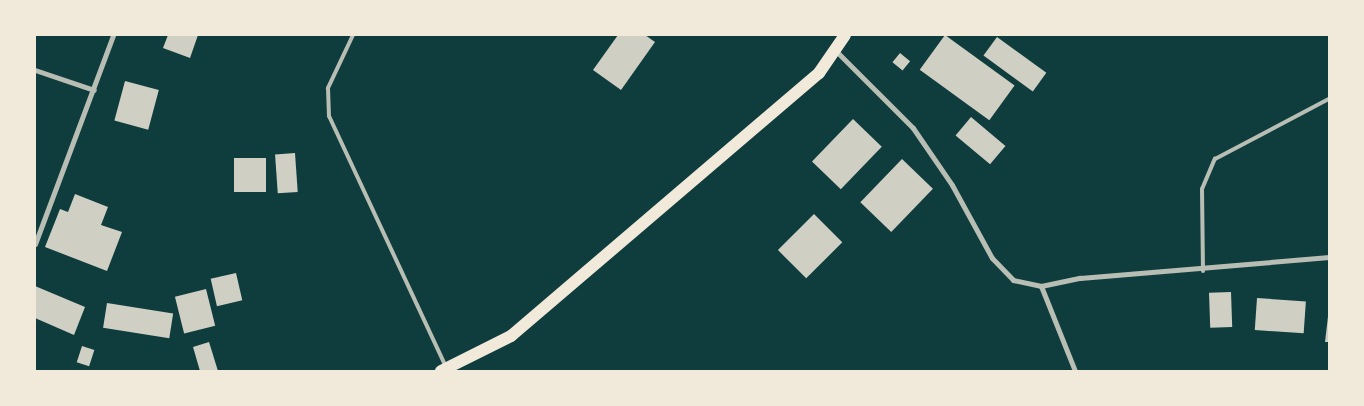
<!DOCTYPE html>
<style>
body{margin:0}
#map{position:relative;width:1364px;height:406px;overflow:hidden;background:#0f3d3e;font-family:"Roboto Condensed",sans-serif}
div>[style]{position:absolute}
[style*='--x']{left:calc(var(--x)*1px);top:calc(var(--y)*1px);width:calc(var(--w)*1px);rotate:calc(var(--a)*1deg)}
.building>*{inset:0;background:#cfcfc3;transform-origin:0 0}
.service>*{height:4px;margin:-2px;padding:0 2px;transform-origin:2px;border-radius:2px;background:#b8beb3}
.minor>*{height:5px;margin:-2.5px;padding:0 2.5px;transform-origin:2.5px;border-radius:2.5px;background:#b8beb3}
.primary>*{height:12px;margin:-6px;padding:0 6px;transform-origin:6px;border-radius:6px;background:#f1e9da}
span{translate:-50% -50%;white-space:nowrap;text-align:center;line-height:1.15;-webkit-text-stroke:4px #f1e9da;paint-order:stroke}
.frame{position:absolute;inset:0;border:36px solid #f1e9da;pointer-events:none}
</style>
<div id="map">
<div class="building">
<div style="clip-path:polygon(168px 35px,198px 35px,190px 58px,163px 48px)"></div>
<div style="clip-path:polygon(618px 35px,645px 35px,655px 42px,621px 90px,593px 70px)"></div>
<div style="left:945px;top:35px;width:86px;height:43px;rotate:36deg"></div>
<div style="left:997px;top:37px;width:61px;height:23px;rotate:36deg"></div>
<div style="left:900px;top:53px;width:13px;height:12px;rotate:39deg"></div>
<div style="left:125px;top:81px;width:35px;height:41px;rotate:15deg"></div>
<div style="left:971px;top:117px;width:45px;height:24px;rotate:40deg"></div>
<div style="left:853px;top:119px;width:40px;height:59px;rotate:44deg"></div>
<div style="left:295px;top:153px;width:39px;height:20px;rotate:86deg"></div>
<div style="left:234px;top:158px;width:32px;height:34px"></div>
<div style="left:902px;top:159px;width:43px;height:60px;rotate:44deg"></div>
<div style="clip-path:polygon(75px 194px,108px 207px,101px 225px,122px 232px,107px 271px,45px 247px,60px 209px,68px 212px)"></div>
<div style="left:814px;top:214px;width:40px;height:51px;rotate:45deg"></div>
<div style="left:236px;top:273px;width:28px;height:26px;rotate:77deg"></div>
<div style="clip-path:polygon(35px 286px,85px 307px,74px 335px,35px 318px)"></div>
<div style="left:206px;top:289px;width:38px;height:32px;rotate:76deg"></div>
<div style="left:1231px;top:292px;width:35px;height:22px;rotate:88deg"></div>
<div style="left:1257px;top:298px;width:49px;height:32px;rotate:4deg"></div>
<div style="left:107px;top:303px;width:67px;height:25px;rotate:9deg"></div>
<div style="clip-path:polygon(1329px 308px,1329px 342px,1325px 342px)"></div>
<div style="clip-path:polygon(209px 342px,218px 371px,200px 371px,193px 347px)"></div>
<div style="left:82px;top:346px;width:13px;height:17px;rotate:18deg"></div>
</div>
<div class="service">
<div style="--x:353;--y:35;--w:59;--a:115.3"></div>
<div style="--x:328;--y:88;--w:28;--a:88"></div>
<div style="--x:329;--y:116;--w:277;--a:65"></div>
<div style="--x:1203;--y:271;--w:82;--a:-90.7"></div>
<div style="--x:1202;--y:189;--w:33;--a:-67"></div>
<div style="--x:1215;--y:159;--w:129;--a:-27.8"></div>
</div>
<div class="minor">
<div style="--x:835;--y:50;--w:110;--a:45"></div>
<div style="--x:913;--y:128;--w:69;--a:55.6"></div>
<div style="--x:952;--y:185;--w:83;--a:61.3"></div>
<div style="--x:992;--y:258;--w:30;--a:46"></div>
<div style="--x:1013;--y:280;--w:29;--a:12"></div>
<div style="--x:1041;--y:286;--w:40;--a:-12"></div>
<div style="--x:1080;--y:278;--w:250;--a:-4.8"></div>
<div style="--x:35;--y:70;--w:62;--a:18.7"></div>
<div style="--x:35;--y:244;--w:223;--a:-69.5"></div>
<div style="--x:1041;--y:286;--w:92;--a:68.2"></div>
</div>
<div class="primary">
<div style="--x:441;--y:371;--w:78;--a:-26.6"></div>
<div style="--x:511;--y:336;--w:405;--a:-40.5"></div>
<div style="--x:819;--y:73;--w:46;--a:-55.6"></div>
</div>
<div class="frame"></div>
</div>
